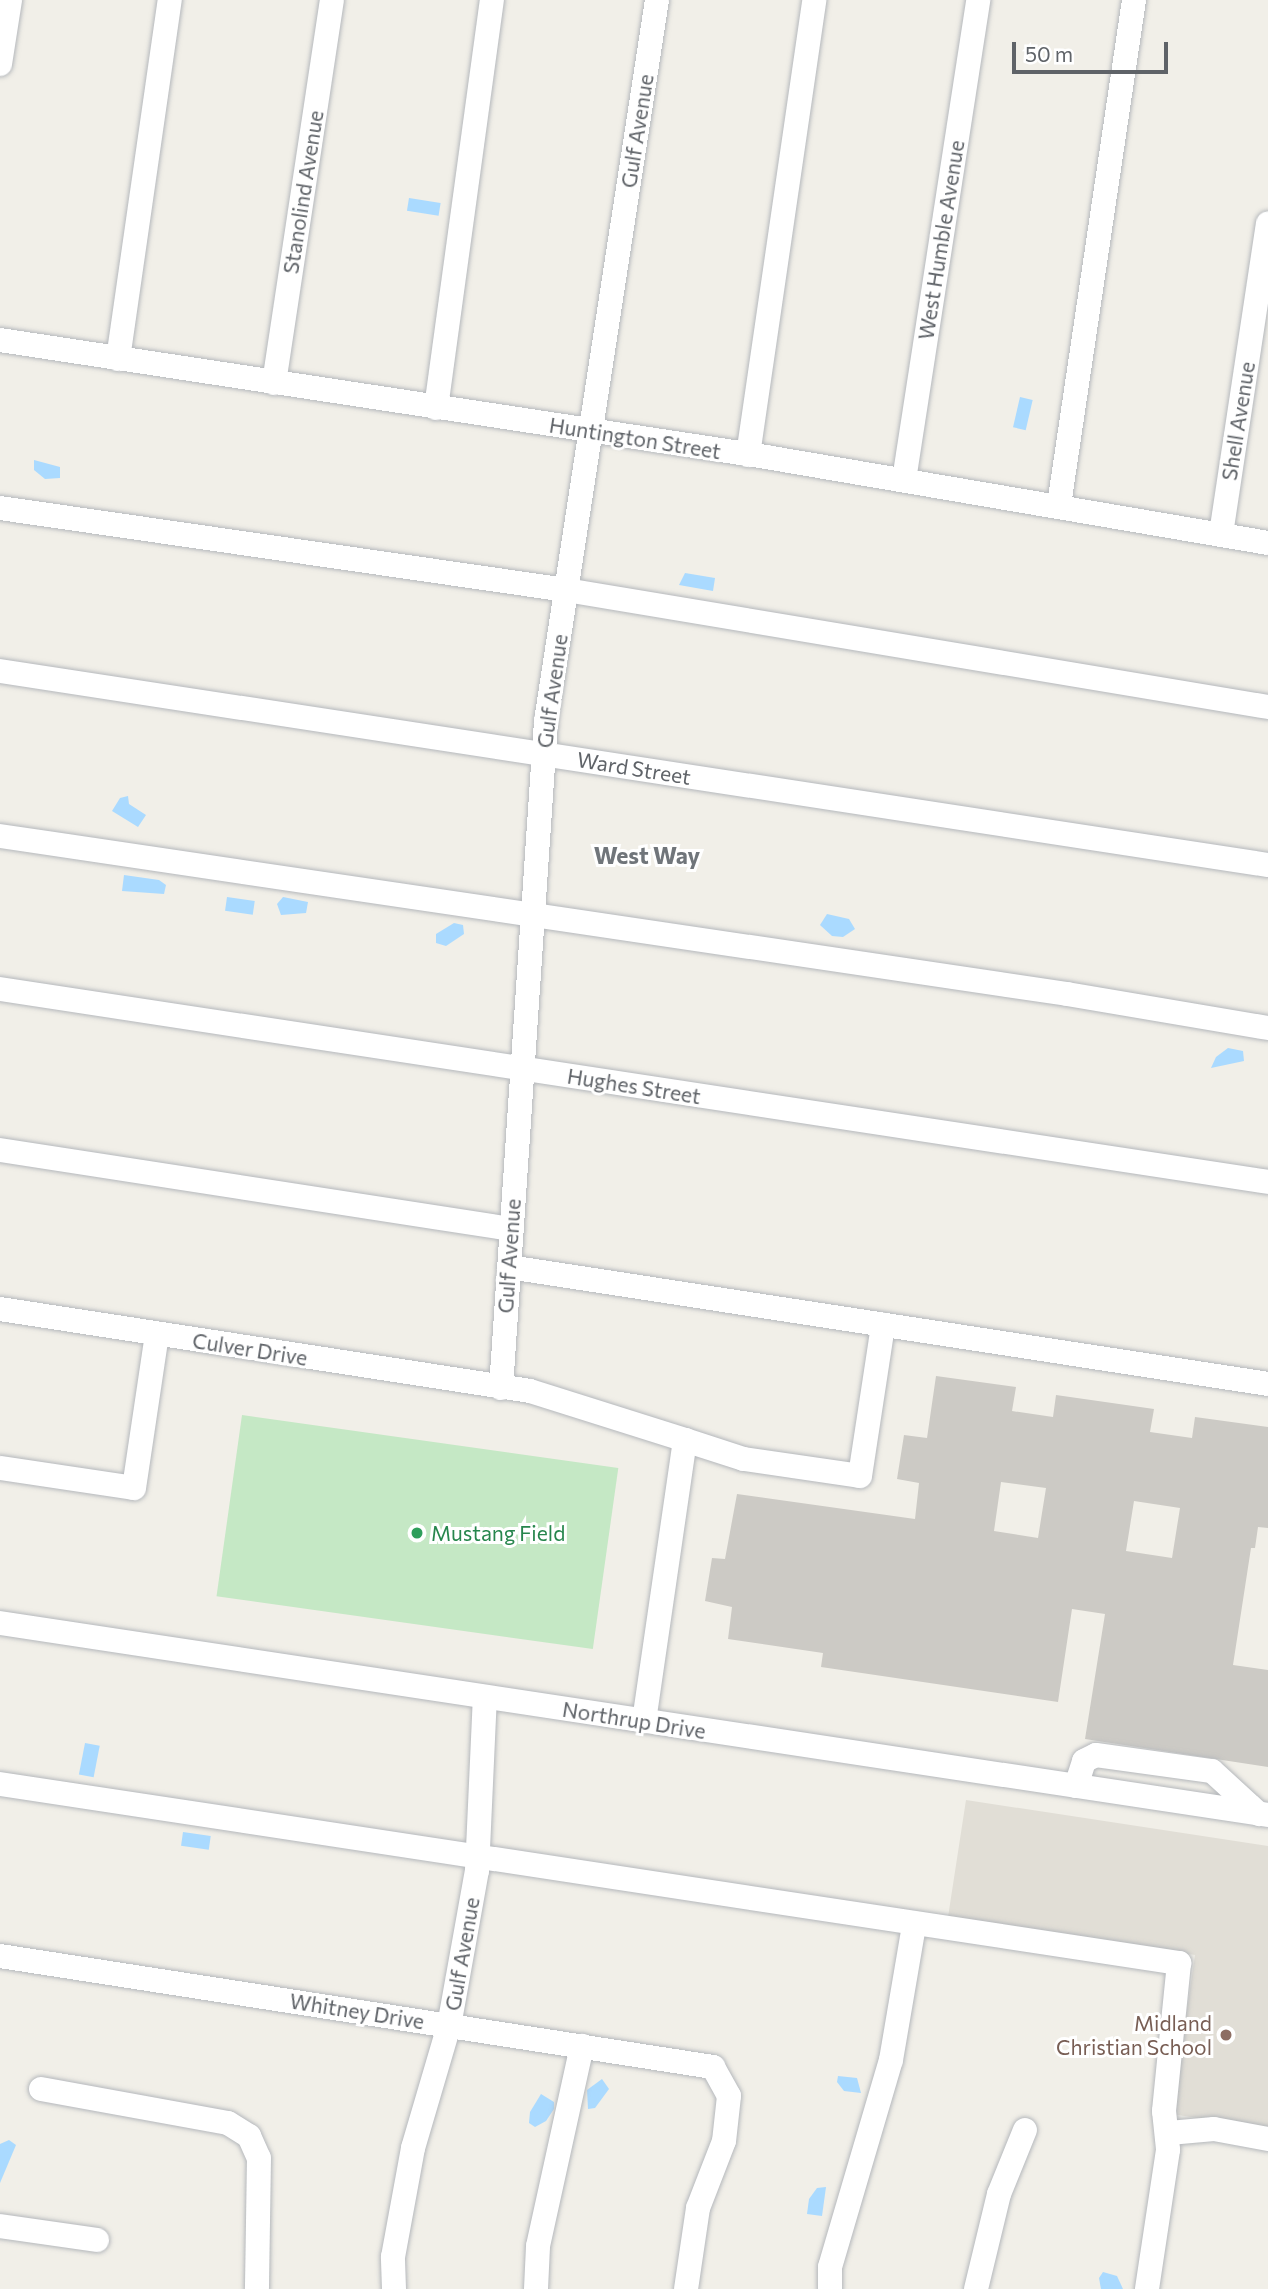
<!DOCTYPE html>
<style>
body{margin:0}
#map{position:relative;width:1268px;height:2289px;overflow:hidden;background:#f1efe8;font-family:Commissioner,sans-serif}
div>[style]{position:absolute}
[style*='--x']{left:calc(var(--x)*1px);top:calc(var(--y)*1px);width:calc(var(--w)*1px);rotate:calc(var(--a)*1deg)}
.education>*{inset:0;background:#e1ded6}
.green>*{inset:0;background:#c5e8c5;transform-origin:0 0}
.water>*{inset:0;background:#aadaff;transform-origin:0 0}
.building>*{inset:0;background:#cccac5}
.roads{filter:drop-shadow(0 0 2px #b5b8bc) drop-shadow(0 0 2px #b5b8bc)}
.minor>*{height:24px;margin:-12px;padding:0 12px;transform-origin:12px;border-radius:12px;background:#fff}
.dots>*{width:19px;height:19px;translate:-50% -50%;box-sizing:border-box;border:4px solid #fff;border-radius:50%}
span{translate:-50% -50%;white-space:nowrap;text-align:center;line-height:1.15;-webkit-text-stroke:6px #fff;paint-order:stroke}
.street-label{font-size:21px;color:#5f6368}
.leisure-label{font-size:21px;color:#27864d}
.left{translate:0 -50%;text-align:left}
.education-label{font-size:21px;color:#785e54}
.right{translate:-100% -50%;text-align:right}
.neighbourhood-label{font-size:23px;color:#70757a;font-weight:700}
.scale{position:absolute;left:1012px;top:42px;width:156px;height:32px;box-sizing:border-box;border:4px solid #5f6368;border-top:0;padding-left:9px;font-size:21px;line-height:24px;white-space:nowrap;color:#5f6368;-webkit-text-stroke:5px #fff;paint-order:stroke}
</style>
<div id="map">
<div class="education">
<div style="clip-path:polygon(966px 1800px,1268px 1846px,1268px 2129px,1172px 2114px,1195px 1955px,948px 1917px)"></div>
</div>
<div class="green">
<div style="left:242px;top:1415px;width:380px;height:183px;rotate:8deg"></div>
</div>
<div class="water">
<div style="left:409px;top:198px;width:32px;height:13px;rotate:9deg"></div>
<div style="left:1020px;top:397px;width:13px;height:31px;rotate:13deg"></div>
<div style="clip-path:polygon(34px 460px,60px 467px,60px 478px,45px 479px,34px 470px)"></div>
<div style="clip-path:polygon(685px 573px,715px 578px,713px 591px,679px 585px)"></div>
<div style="clip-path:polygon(128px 796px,129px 804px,146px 815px,138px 827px,112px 811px,120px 798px)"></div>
<div style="clip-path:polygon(124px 875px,159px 880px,166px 885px,164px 894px,122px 891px)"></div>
<div style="left:227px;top:897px;width:28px;height:14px;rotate:8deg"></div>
<div style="clip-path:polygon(283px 897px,308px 902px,306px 913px,281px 915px,277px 904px)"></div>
<div style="clip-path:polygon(827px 914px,849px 919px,855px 929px,843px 937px,832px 936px,820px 925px)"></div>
<div style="clip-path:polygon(454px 923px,463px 925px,464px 934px,446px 946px,436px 943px,436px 934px)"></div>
<div style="clip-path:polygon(1228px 1048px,1243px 1051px,1244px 1061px,1211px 1068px,1216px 1057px)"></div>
<div style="left:85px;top:1743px;width:15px;height:32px;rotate:11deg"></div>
<div style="left:183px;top:1832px;width:28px;height:14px;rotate:8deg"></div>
<div style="clip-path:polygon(838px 2076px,857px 2078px,861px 2093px,844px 2091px,837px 2082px)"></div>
<div style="clip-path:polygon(602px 2079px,609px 2089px,595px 2108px,588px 2109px,587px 2090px)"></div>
<div style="clip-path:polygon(541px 2094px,554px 2102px,554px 2109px,546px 2121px,535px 2127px,529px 2123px,530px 2112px)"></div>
<div style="clip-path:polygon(9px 2140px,16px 2145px,0 2183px,0 2144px)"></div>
<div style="clip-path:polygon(826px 2187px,822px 2216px,807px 2214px,809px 2199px,817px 2188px)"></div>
<div style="clip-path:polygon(1103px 2272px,1117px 2276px,1123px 2289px,1101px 2289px,1099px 2278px)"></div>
</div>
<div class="building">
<div style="clip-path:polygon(evenodd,936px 1376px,1016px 1387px,1012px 1411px,1053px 1417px,1056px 1395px,1154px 1409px,1150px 1432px,1192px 1438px,1195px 1417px,1268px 1427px,1268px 1528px,1258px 1527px,1255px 1548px,1251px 1548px,1233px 1665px,1268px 1670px,1268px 1767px,1085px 1739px,1105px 1614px,1072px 1609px,1058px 1702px,821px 1667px,823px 1653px,728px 1639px,732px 1607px,705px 1601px,712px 1558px,725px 1559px,737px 1494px,915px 1519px,919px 1483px,897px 1479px,904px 1435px,927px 1438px,936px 1376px,1001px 1482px,1046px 1488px,1038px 1538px,994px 1531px,1001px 1482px,936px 1376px,1134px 1501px,1180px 1508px,1172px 1558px,1126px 1551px,1134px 1501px)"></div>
</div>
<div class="roads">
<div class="minor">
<div style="--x:0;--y:64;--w:65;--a:-81.1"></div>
<div style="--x:0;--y:340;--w:775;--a:8.68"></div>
<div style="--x:766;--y:457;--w:509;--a:9.72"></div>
<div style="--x:118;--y:359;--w:363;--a:-81.8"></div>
<div style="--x:274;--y:383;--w:387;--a:-81.4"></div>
<div style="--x:436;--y:408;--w:412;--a:-82.2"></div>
<div style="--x:748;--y:455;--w:460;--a:-81.7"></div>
<div style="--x:904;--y:480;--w:486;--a:-81.2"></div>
<div style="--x:1059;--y:505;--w:511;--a:-81.55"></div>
<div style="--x:0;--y:508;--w:572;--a:8.24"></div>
<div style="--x:566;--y:590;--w:712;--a:9.46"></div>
<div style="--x:1221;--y:534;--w:314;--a:-81.4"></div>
<div style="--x:0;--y:671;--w:1283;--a:8.7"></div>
<div style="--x:0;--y:836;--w:1079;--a:8.42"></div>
<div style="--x:1067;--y:994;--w:204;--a:9.6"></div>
<div style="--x:0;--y:989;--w:1283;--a:8.65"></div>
<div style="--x:0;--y:1150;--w:517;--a:8.79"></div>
<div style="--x:509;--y:1267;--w:768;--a:8.76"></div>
<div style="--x:0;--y:1309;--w:536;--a:8.79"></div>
<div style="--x:530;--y:1391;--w:163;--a:17.5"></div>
<div style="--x:685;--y:1440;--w:284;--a:98.3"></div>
<div style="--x:501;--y:1388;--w:669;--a:-86.14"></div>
<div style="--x:546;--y:721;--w:729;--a:-81.25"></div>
<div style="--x:685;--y:1440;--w:62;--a:17.9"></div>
<div style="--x:744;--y:1459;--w:117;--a:8.3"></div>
<div style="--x:860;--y:1476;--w:153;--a:-81.3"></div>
<div style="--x:0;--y:1468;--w:135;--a:8.5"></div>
<div style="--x:134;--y:1488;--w:156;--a:-81.5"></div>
<div style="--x:0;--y:1623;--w:1282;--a:8.61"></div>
<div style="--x:0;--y:1784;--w:1193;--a:8.63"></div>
<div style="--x:1179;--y:1963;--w:149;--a:95.8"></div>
<div style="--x:1164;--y:2111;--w:39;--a:84"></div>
<div style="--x:1168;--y:2150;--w:141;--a:98.6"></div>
<div style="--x:1076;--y:1786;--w:26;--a:-72"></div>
<div style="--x:1084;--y:1761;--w:13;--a:-27"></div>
<div style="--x:1096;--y:1755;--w:117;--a:7.9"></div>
<div style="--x:1212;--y:1771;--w:64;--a:42.5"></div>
<div style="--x:0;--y:1956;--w:722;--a:8.85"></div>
<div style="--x:713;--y:2067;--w:33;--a:61"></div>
<div style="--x:729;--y:2096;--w:45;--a:96.3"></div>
<div style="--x:724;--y:2141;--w:72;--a:111.2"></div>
<div style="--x:698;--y:2208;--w:82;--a:98.4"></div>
<div style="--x:41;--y:2089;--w:190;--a:10.3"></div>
<div style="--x:228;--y:2123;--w:25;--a:32"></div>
<div style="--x:249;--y:2136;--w:24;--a:66"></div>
<div style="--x:259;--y:2158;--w:131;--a:90.9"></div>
<div style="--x:1169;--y:2133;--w:45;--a:-5.1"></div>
<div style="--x:1214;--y:2129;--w:55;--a:10.5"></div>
<div style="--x:0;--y:2226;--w:98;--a:8.2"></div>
<div style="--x:394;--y:2289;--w:32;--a:-92"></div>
<div style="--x:393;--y:2257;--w:111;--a:-79.6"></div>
<div style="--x:413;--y:2148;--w:127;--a:-73.6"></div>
<div style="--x:449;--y:2026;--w:158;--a:-79.8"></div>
<div style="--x:477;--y:1871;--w:174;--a:-87.4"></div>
<div style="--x:536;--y:2289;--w:43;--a:-87.3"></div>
<div style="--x:538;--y:2246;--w:205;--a:-77.6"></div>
<div style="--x:830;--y:2289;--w:22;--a:-90"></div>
<div style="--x:830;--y:2267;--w:216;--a:-73.6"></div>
<div style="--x:891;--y:2060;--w:137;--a:-80.3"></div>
<div style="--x:976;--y:2289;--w:98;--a:-76.4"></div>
<div style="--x:999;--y:2194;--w:69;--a:-67.9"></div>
</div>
</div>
<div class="dots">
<div style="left:417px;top:1533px;background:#2e9e5b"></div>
<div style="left:1226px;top:2035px;background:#8d6e63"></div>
</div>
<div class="street-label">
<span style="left:637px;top:131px;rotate:-81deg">Gulf Avenue</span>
<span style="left:303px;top:192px;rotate:-81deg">Stanolind Avenue</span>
<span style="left:941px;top:240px;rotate:-81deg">West Humble Avenue</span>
<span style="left:1238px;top:421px;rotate:-81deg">Shell Avenue</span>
<span style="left:635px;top:438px;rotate:9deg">Huntington Street</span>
<span style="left:552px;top:691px;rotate:-82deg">Gulf Avenue</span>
<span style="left:634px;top:768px;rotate:9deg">Ward Street</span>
<span style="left:634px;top:1086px;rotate:9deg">Hughes Street</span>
<span style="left:509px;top:1256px;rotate:-86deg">Gulf Avenue</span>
<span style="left:250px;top:1349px;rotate:9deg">Culver Drive</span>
<span style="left:634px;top:1720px;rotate:9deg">Northrup Drive</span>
<span style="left:462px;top:1954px;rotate:-80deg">Gulf Avenue</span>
<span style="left:357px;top:2011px;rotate:9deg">Whitney Drive</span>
</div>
<div class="leisure-label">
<span class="left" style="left:431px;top:1533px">Mustang Field</span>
</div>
<div class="education-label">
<span class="right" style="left:1212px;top:2035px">Midland<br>Christian School</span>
</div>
<div class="neighbourhood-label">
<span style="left:647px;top:855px">West Way</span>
</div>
<div class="scale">50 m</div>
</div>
